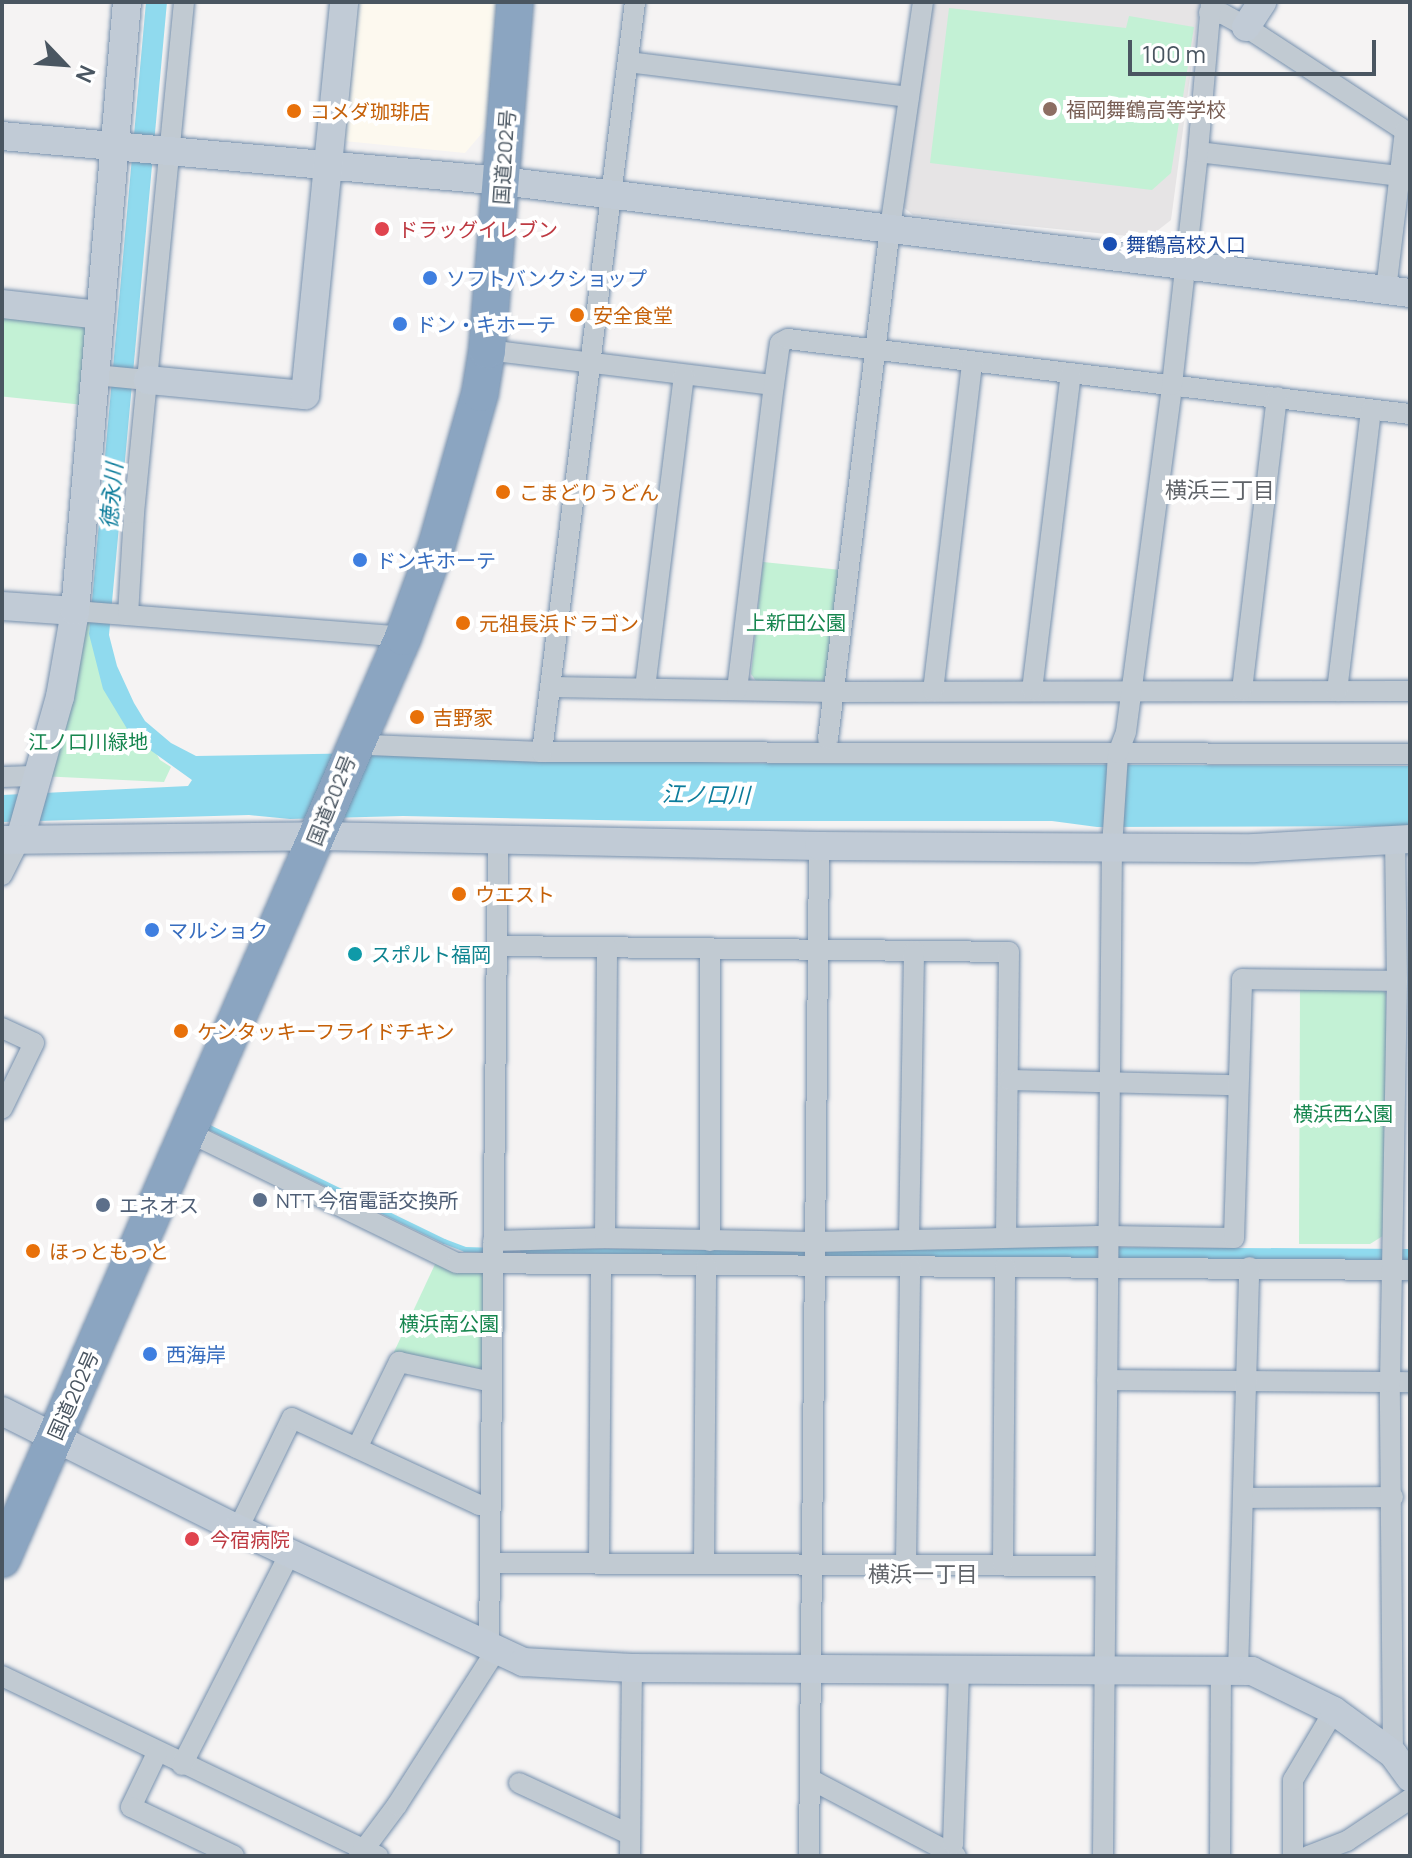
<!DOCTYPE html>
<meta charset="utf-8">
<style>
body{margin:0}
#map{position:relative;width:1412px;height:1858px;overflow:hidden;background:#f5f3f3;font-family:Manrope,"Noto Sans JP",sans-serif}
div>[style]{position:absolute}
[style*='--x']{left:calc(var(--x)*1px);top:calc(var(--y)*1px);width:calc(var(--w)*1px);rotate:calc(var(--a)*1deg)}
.commercial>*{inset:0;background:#fdf9ef}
.education>*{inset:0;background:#e6e4e5}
.green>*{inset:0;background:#c3f1d5;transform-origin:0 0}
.water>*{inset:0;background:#90daee}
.stream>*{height:5px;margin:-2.5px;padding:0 2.5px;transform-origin:2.5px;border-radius:2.5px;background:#90daee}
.roads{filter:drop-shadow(0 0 2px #7690ad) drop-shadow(0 0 2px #7690ad)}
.street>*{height:20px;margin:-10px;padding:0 10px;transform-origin:10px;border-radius:10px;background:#c1cad2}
.secondary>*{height:28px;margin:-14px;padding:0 14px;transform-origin:14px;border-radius:14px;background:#c1cbd6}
.highway>*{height:36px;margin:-18px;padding:0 18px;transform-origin:18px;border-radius:18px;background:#8ba5c1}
.dots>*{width:22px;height:22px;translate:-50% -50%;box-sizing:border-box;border:4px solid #fff;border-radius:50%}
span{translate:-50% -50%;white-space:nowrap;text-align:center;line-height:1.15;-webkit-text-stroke:8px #fff;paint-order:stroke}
.education-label{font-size:20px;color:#785e54}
.left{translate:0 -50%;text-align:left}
.food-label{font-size:20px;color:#c56008}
.street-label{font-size:20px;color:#4a5661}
.health-label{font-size:20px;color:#be3a42}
.transit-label{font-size:20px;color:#164399}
.shop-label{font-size:20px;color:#366cbe}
.park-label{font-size:20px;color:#17864f}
.culture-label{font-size:20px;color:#0d838f}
.service-label{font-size:20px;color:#4e5e75}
.neighbourhood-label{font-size:22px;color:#5f6368}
.water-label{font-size:22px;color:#0c7c9b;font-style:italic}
.frame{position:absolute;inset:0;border:4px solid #4a5661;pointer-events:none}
.north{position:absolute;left:24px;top:24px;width:80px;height:80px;-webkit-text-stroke:6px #fff;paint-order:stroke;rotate:115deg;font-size:22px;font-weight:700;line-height:32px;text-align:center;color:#4a5661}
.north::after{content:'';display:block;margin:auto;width:28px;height:36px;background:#4a5661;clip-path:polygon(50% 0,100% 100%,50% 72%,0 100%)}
.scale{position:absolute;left:1128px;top:40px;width:248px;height:36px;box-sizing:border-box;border:4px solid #4a5661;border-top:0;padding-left:10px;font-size:24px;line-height:28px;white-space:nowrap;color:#4a5661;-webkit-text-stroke:6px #fff;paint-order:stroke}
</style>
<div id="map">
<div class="commercial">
<div style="clip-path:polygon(355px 2px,497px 2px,488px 126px,465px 153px,344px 141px)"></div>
</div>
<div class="education">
<div style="clip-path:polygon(928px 2px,1200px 2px,1171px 220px,1148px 238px,913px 215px,902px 206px)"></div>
</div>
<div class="green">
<div style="clip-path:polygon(949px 8px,1126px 28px,1129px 16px,1194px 27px,1171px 173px,1152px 190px,930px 163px)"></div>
<div style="left:2px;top:304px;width:99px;height:92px;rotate:6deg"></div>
<div style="clip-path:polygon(763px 562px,841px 570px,829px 673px,825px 681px,756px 681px,751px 674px)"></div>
<div style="clip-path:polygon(92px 612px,89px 634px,160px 760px,171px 767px,164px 782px,40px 776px,66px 658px)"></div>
<div style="clip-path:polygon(1300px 987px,1378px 988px,1386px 993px,1386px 1234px,1370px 1244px,1299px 1244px)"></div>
<div style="clip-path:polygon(437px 1260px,481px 1271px,487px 1276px,487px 1364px,480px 1369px,394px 1352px)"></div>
</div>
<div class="water">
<div style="clip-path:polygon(146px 2px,167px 2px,109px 635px,117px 666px,134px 703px,145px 721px,171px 743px,196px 756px,373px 753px,731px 763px,1410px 766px,1410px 826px,1097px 827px,1052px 821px,649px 821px,403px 816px,290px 819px,249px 815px,2px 822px,2px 795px,188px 786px,192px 780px,132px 737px,103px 689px,89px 634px)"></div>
<div style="clip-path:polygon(931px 1246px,1410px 1249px,1410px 1262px,825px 1258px,824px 1247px)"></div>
</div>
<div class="stream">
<div style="--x:209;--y:1127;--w:261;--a:25.9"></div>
<div style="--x:444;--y:1241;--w:22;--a:21"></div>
<div style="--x:465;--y:1249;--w:23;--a:2"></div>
<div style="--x:522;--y:1250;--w:290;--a:0.6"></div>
</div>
<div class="roads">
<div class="street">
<div style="--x:1209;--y:13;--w:14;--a:4"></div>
<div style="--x:1223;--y:14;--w:26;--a:29"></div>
<div style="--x:1246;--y:27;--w:196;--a:33.1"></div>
<div style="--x:628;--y:62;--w:283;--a:7.1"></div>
<div style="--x:1198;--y:152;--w:202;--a:6.8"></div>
<div style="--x:1386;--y:290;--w:160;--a:-83.2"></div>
<div style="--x:487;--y:350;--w:289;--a:7"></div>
<div style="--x:95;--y:375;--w:53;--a:5.4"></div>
<div style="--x:75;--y:611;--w:329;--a:4.5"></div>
<div style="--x:128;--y:615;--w:102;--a:-86.6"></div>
<div style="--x:134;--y:513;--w:513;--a:-84.41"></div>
<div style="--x:552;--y:687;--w:282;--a:1"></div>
<div style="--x:834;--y:692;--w:576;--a:-0.1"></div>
<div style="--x:645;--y:688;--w:315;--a:-82.9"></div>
<div style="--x:737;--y:690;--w:307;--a:-83.1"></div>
<div style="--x:774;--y:385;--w:42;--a:-81.9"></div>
<div style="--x:780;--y:343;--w:9;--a:-27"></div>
<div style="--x:788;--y:339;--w:627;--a:6.88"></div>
<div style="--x:1032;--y:690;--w:319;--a:-83"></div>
<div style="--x:1242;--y:690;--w:295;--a:-83.2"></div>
<div style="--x:933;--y:691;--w:331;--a:-83.2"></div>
<div style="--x:1337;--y:691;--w:283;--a:-83.1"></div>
<div style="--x:357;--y:739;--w:13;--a:27"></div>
<div style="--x:369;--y:745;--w:173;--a:2.3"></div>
<div style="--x:542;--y:752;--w:868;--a:0.13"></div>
<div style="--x:828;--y:739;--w:515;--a:-83.08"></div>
<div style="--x:890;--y:228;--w:228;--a:-81.7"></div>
<div style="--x:542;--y:752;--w:756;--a:-82.93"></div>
<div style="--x:2;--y:777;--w:38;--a:-2"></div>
<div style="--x:2;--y:875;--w:40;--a:-63.4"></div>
<div style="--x:499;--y:946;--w:510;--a:0.67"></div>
<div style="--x:1009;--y:952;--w:285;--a:90.6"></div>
<div style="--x:710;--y:949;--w:292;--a:90"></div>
<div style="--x:2;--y:1028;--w:35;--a:25"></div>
<div style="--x:34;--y:1043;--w:73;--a:115.9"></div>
<div style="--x:1009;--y:1080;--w:228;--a:1.3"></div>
<div style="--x:188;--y:1132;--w:299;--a:26"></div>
<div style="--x:457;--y:1263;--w:953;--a:0.42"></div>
<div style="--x:605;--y:1238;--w:291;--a:-89.6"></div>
<div style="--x:909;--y:1240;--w:289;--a:-89"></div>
<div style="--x:493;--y:1241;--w:112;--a:-1.5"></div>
<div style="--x:605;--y:1238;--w:209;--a:1.1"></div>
<div style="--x:814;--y:1242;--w:294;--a:-1.2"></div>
<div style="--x:1108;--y:1236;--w:126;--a:0.9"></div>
<div style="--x:1234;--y:1238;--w:259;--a:-88.2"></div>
<div style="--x:1242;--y:979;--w:155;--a:0.7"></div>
<div style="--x:1107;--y:1380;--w:303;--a:0.4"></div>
<div style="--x:357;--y:1448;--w:96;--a:-64"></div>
<div style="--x:399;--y:1362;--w:95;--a:12.1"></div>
<div style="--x:1243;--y:1498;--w:150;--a:-0.4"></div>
<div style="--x:238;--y:1529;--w:123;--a:-64.1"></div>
<div style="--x:292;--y:1418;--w:206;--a:24.9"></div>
<div style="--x:479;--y:1505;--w:10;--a:0"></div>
<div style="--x:599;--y:1562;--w:297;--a:-89.6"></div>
<div style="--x:704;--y:1562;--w:296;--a:-89.6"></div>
<div style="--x:490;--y:1563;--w:615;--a:0.28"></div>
<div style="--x:906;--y:1563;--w:296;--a:-89.2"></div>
<div style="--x:1003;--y:1564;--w:297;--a:-89.6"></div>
<div style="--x:489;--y:1647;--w:807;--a:-89.36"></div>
<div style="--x:1238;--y:1671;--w:404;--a:-88.4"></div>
<div style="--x:2;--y:1676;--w:417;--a:25.6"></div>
<div style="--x:157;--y:1753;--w:60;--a:115.7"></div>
<div style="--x:131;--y:1807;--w:114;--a:25.4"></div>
<div style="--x:1393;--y:1754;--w:372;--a:-90.5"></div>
<div style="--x:1390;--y:1382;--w:401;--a:-89"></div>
<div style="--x:1397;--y:981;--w:142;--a:-90.8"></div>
<div style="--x:182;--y:1765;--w:238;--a:-63"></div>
<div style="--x:810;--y:1779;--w:165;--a:27.8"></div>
<div style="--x:519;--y:1783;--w:121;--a:24.9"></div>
<div style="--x:949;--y:1852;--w:9;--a:-63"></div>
<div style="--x:953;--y:1844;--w:176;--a:-88"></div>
<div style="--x:359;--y:1856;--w:64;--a:-53.3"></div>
<div style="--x:397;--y:1805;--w:184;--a:-57.4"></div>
<div style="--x:630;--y:1856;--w:188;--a:-89.4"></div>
<div style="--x:809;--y:1856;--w:1010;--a:-89.43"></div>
<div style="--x:1103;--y:1856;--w:1009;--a:-89.49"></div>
<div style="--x:1112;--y:847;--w:94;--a:-86.3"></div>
<div style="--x:1118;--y:753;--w:22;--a:-69"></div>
<div style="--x:1126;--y:732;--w:350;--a:-82.4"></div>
<div style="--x:1172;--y:385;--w:234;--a:-83.6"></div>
<div style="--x:1198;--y:152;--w:151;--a:-85"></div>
<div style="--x:1220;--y:1856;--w:185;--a:-89.7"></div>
<div style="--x:1293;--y:1856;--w:76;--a:-90"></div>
<div style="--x:1293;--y:1780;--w:80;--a:-59.3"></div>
<div style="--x:1308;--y:1856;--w:42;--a:-21"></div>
<div style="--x:1347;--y:1841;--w:76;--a:-33.7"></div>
</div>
<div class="secondary">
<div style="--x:1246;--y:27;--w:30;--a:-57"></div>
<div style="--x:2;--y:136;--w:502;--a:5.14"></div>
<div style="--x:502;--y:181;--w:915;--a:7.03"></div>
<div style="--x:2;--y:304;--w:99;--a:6.4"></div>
<div style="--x:148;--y:380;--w:158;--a:5.5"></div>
<div style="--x:305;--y:395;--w:395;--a:-84.3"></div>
<div style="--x:2;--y:606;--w:73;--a:3.9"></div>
<div style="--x:20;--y:839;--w:148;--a:-74.3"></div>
<div style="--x:60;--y:697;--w:87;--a:-80.1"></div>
<div style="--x:75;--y:611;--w:611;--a:-85.12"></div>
<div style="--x:2;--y:840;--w:315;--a:-0.7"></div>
<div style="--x:317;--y:836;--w:502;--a:1.14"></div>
<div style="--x:819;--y:846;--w:435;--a:0.3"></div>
<div style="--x:1254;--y:848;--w:156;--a:-3.3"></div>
<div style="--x:2;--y:1411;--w:264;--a:26.6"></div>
<div style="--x:238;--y:1529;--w:315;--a:25"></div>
<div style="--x:523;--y:1662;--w:109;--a:3.2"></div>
<div style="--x:632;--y:1668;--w:620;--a:0.28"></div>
<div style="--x:1252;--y:1671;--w:91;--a:26"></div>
<div style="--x:1334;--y:1711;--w:73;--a:36.1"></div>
<div style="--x:1393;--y:1754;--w:29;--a:54"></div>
</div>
<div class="highway">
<div style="--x:2;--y:1559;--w:1005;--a:-66.49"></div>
<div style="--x:403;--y:637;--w:99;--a:-69.9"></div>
<div style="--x:437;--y:544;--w:157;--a:-74.1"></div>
<div style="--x:480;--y:393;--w:44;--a:-80.8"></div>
<div style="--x:487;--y:350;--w:349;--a:-85.4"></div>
</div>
</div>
<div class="dots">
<div style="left:1050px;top:109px;background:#8d6e63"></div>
<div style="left:294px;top:111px;background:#e8710a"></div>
<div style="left:382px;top:229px;background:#e0444e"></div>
<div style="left:1110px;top:244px;background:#1a4fb4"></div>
<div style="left:430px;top:278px;background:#3f7fe0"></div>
<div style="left:577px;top:315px;background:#e8710a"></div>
<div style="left:400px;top:324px;background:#3f7fe0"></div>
<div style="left:503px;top:492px;background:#e8710a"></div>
<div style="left:360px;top:560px;background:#3f7fe0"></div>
<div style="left:463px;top:623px;background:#e8710a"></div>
<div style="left:417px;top:717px;background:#e8710a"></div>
<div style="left:459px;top:894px;background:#e8710a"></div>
<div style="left:152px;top:930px;background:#3f7fe0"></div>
<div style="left:355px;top:954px;background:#0f9aa8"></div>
<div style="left:181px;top:1031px;background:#e8710a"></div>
<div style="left:260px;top:1200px;background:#5c6f8a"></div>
<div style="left:103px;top:1205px;background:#5c6f8a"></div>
<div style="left:33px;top:1251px;background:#e8710a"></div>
<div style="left:150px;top:1354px;background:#3f7fe0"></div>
<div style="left:192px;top:1539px;background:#e0444e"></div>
</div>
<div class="education-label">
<span class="left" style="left:1066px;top:109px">福岡舞鶴高等学校</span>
</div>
<div class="food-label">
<span class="left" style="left:310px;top:111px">コメダ珈琲店</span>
<span class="left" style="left:593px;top:315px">安全食堂</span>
<span class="left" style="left:519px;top:492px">こまどりうどん</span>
<span class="left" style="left:479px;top:623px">元祖長浜ドラゴン</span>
<span class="left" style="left:433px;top:717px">吉野家</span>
<span class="left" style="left:475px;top:894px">ウエスト</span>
<span class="left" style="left:197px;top:1031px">ケンタッキーフライドチキン</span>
<span class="left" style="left:49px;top:1251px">ほっともっと</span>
</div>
<div class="street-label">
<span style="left:504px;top:157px;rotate:-86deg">国道202号</span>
<span style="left:331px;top:800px;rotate:-68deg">国道202号</span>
<span style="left:73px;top:1395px;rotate:-66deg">国道202号</span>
</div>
<div class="health-label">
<span class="left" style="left:398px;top:229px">ドラッグイレブン</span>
<span class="left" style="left:210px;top:1539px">今宿病院</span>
</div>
<div class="transit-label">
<span class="left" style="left:1126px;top:244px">舞鶴高校入口</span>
</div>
<div class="shop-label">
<span class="left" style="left:446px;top:278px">ソフトバンクショップ</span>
<span class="left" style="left:416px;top:324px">ドン・キホーテ</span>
<span class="left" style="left:376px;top:560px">ドンキホーテ</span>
<span class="left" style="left:168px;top:930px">マルショク</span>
<span class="left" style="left:166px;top:1354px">西海岸</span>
</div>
<div class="park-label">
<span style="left:796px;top:622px">上新田公園</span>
<span style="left:88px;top:741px">江ノ口川緑地</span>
<span style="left:1343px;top:1113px">横浜西公園</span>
<span style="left:449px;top:1323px">横浜南公園</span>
</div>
<div class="culture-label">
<span class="left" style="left:371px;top:954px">スポルト福岡</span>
</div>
<div class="service-label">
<span class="left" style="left:276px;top:1200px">NTT 今宿電話交換所</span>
<span class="left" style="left:119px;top:1205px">エネオス</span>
</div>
<div class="neighbourhood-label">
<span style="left:1220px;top:491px">横浜三丁目</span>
<span style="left:923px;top:1575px">横浜一丁目</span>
</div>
<div class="water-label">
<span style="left:112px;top:496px;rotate:-85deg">徳永川</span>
<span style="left:706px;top:795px;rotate:1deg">江ノ口川</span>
</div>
<div class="frame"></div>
<div class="north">N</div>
<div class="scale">100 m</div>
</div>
